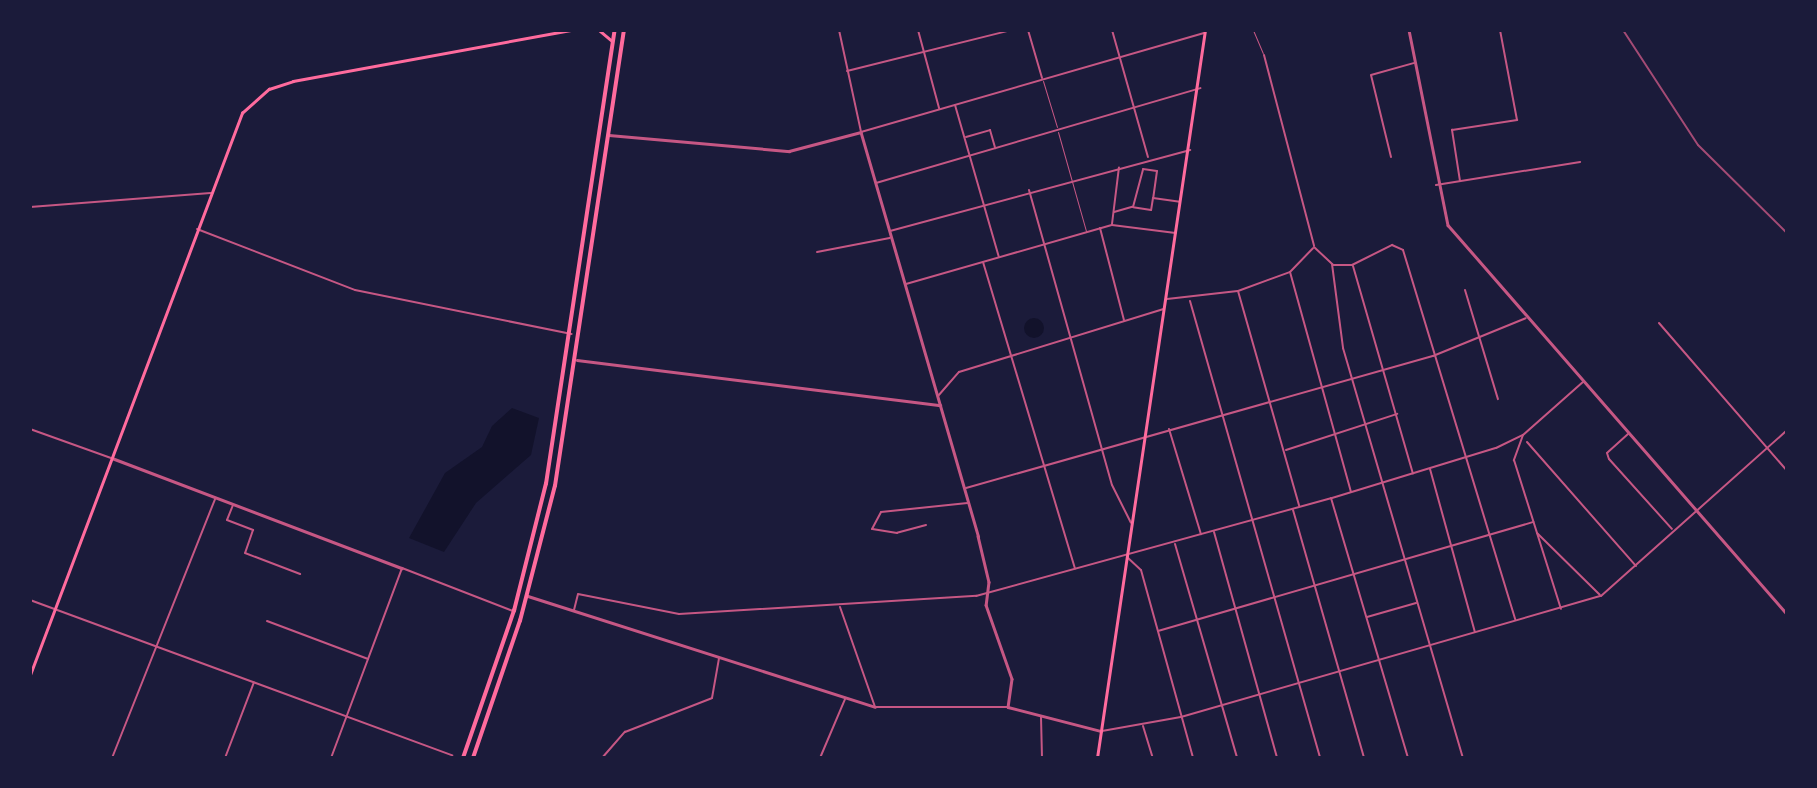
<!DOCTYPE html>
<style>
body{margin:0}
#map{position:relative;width:1817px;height:788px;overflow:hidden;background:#1b1b3a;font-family:"Exo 2",sans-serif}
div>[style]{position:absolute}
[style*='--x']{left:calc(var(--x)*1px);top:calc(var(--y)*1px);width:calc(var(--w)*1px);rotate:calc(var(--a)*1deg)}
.water>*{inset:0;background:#12122b}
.round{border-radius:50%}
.service>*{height:1px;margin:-0.5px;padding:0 0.5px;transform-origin:0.5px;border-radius:0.5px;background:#c65784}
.pedestrian>*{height:2px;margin:-1px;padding:0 1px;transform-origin:1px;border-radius:1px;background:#c65784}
.minor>*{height:2px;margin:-1px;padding:0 1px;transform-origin:1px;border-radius:1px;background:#c65784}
.tertiary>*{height:2.5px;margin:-1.25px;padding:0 1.25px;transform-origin:1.25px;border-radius:1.25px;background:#c65784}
.secondary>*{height:2.5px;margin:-1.25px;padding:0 1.25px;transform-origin:1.25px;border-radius:1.25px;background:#ff6b9d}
.primary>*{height:3.5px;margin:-1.75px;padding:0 1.75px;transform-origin:1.75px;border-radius:1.75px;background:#ff6b9d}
.rail>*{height:2px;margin:-1px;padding:0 1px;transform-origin:1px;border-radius:1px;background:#a44b75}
span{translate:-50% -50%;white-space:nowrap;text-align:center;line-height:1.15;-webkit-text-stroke:6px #1b1b3a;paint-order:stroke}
.frame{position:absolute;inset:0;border:32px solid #1b1b3a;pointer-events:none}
</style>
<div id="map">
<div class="water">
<div class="round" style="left:1024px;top:318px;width:20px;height:20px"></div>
<div style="clip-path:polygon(512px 408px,539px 418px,531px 455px,476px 503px,444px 552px,409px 538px,445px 473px,482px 447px,492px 426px)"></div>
</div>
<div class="service">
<div style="--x:1253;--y:30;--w:25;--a:67"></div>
<div style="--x:1043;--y:81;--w:48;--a:73.1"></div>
<div style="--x:1058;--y:132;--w:103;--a:74.2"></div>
</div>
<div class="pedestrian">
<div style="--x:1332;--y:498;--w:171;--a:-17"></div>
<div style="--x:1496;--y:448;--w:30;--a:-26"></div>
<div style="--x:1523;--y:435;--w:80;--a:-41.5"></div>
</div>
<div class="minor">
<div style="--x:839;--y:30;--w:104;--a:77.8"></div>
<div style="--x:861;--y:132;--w:357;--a:-16.1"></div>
<div style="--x:918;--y:30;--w:81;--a:74.9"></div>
<div style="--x:1028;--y:30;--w:50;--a:73.7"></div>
<div style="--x:1112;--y:30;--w:132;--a:74.2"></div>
<div style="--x:1264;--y:55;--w:197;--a:75.3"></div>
<div style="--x:847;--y:71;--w:169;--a:-14"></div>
<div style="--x:955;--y:105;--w:158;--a:73.9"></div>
<div style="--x:966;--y:137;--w:25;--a:-16"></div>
<div style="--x:990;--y:130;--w:19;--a:74"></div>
<div style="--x:1391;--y:157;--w:84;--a:-103.7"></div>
<div style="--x:1371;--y:75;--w:45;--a:-15.6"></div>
<div style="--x:1460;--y:181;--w:52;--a:-98.9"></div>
<div style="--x:1452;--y:130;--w:66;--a:-8.7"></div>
<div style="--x:1517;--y:120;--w:92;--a:-100.7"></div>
<div style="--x:876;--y:183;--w:338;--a:-16.3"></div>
<div style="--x:1436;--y:185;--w:146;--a:-9.1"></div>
<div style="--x:1029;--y:190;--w:306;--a:74.3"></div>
<div style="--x:1112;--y:485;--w:42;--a:63.4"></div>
<div style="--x:1153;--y:198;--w:12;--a:99"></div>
<div style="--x:1151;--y:210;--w:18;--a:-171"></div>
<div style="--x:1133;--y:207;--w:39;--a:-75"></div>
<div style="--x:1143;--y:169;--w:14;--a:8"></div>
<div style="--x:1157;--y:171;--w:27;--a:98"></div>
<div style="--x:1153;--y:198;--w:27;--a:8"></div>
<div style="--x:30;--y:207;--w:181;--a:-4.4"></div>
<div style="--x:1114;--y:212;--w:19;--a:-16"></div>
<div style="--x:1112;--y:224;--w:57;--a:-83"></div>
<div style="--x:1100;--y:228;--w:95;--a:75.4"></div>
<div style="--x:197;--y:229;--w:169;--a:21.1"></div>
<div style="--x:355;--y:290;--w:221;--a:11.5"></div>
<div style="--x:890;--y:231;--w:311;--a:-15.1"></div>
<div style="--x:1314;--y:247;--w:26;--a:43"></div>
<div style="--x:1333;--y:265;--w:19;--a:0"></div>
<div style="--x:1352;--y:265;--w:45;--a:-26.6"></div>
<div style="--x:1392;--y:245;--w:12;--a:24"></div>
<div style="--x:1403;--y:250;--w:386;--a:73.1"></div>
<div style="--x:817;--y:252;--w:74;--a:-10.9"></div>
<div style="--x:983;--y:262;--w:320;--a:73.3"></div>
<div style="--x:1332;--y:264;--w:85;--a:82.5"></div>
<div style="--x:1343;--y:348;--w:427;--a:73.7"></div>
<div style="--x:1353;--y:266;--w:216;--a:73.9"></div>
<div style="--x:1290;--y:272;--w:228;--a:74.5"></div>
<div style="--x:906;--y:284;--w:214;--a:-16"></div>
<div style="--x:1112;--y:225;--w:64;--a:7.2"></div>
<div style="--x:1465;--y:290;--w:114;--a:73.2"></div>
<div style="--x:1238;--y:291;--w:223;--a:74.1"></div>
<div style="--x:1167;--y:299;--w:71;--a:-6.4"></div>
<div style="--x:1238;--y:291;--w:55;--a:-20.1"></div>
<div style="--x:1290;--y:272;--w:33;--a:-46"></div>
<div style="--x:1190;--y:301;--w:475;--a:74.1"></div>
<div style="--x:1659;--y:323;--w:196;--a:49.1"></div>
<div style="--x:938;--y:396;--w:32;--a:-49"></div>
<div style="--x:959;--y:372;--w:214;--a:-17.1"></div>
<div style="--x:30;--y:429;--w:86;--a:19.7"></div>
<div style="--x:1169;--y:429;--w:110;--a:73.1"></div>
<div style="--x:1628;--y:434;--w:28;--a:138"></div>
<div style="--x:1607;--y:453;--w:6;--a:72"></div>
<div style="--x:1609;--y:459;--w:94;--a:48"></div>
<div style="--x:1523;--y:435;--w:27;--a:110"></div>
<div style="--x:1514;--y:460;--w:156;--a:72.5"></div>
<div style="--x:1527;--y:442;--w:165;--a:48.7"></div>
<div style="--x:1286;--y:450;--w:117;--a:-18"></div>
<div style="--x:1430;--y:469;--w:169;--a:74.6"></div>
<div style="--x:966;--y:488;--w:485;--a:-15.8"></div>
<div style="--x:1433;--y:356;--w:100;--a:-22.2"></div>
<div style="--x:233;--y:505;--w:16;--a:112"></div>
<div style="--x:227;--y:520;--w:28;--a:21"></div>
<div style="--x:253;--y:530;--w:24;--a:109"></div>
<div style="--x:245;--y:553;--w:59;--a:20.9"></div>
<div style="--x:1293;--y:510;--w:258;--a:74"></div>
<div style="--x:926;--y:525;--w:30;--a:165"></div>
<div style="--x:897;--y:533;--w:25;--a:-171"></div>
<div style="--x:872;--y:529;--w:19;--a:-62"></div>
<div style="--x:881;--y:512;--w:87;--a:-5.9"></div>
<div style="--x:1214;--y:532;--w:235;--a:74.4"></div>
<div style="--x:1537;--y:533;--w:88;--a:44.5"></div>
<div style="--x:1175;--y:544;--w:223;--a:73.8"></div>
<div style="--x:1127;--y:557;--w:19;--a:43"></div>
<div style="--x:1141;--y:570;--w:195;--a:74.5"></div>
<div style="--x:30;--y:600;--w:450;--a:20.2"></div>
<div style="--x:840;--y:607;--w:106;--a:70.7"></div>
<div style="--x:574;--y:610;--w:16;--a:-76"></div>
<div style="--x:578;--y:594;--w:103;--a:11.2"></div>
<div style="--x:679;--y:614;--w:298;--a:-3.5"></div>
<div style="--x:976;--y:596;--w:368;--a:-15.4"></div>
<div style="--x:1331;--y:498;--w:271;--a:73.5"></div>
<div style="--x:1367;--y:617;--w:51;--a:-15.9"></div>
<div style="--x:267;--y:621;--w:108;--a:20.6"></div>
<div style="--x:1158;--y:631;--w:391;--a:-16.2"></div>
<div style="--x:1041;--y:717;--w:41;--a:88.6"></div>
<div style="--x:1143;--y:726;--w:34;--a:73"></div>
<div style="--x:1102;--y:731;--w:80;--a:-10"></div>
<div style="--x:1181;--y:717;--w:437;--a:-16.1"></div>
<div style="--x:1601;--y:596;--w:249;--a:-41.7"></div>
<div style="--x:112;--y:758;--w:279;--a:-68.3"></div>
<div style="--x:225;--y:758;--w:81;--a:-69.1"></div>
<div style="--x:331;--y:758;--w:203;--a:-69.5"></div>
<div style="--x:402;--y:568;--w:119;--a:21.2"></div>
<div style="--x:602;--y:758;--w:35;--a:-49"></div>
<div style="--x:625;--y:732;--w:93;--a:-21.3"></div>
<div style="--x:712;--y:698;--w:40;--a:-80"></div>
<div style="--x:820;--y:758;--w:64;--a:-67"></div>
</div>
<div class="tertiary">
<div style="--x:1409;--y:30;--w:199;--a:78.7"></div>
<div style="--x:1448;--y:225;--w:516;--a:48.93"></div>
<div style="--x:609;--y:135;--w:181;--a:5.1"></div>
<div style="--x:789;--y:151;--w:74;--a:-14.8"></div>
<div style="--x:861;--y:132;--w:421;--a:73.8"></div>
<div style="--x:978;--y:536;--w:47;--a:76.6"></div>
<div style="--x:989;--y:582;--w:23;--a:97"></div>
<div style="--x:986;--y:605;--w:78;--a:70.6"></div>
<div style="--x:1012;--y:679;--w:28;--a:98"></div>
<div style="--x:577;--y:360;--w:366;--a:7.1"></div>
<div style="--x:112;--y:458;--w:310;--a:20.8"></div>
<div style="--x:528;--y:596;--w:364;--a:17.7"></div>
<div style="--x:875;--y:707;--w:133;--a:0"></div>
<div style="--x:1008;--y:707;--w:96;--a:14.5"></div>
</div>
<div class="secondary">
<div style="--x:599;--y:30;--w:17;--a:40"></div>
<div style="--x:30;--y:675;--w:601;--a:-69.33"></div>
<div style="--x:242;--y:113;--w:36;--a:-42"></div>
<div style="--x:269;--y:89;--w:25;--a:-18"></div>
<div style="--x:293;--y:81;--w:282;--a:-10.4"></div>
<div style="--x:1097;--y:758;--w:736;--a:-81.56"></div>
</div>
<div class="primary">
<div style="--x:463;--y:758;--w:156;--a:-70.9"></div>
<div style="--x:514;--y:611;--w:131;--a:-75.9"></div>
<div style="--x:546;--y:484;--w:459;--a:-81.4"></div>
<div style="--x:473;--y:758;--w:145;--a:-71.1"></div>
<div style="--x:520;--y:621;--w:139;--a:-75.5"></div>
<div style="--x:555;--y:486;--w:461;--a:-81.4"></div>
</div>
<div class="rail">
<div style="--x:1623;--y:30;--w:137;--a:56.9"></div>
<div style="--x:1698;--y:145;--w:125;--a:44.7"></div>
</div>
<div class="frame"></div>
</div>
